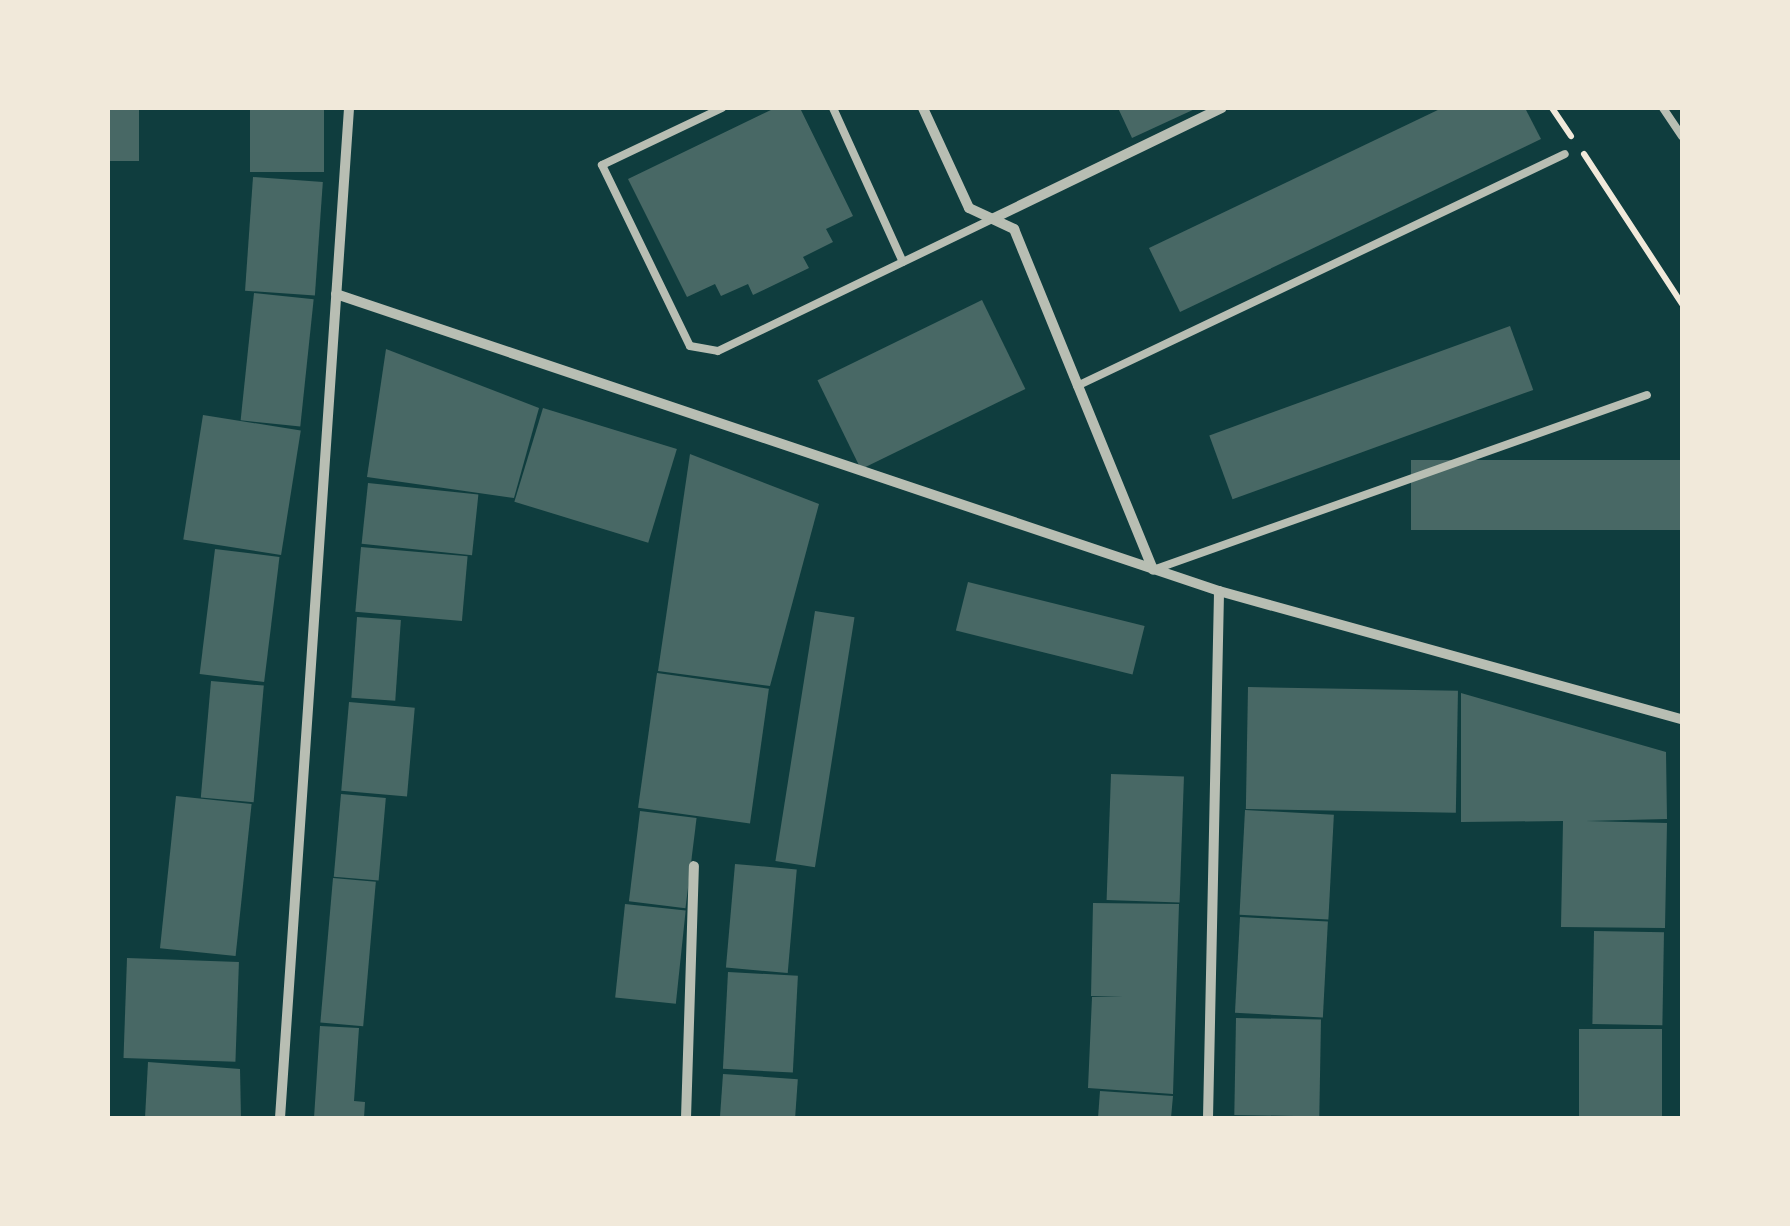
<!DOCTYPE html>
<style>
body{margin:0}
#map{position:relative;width:1790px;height:1226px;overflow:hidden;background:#0f3d3e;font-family:Overpass,sans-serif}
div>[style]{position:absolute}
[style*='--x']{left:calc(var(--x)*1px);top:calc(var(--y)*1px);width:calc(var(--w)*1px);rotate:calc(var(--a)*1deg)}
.building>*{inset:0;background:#486865;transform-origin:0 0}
.path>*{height:6px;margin:-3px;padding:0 3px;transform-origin:3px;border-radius:3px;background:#f1e9da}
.service>*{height:8px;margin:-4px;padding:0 4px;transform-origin:4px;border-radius:4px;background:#b8beb3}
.minor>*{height:10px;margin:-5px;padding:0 5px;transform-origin:5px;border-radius:5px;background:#b8beb3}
span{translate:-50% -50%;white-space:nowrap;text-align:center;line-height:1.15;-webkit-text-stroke:10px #f1e9da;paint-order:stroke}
.frame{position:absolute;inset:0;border:110px solid #f1e9da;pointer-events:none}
</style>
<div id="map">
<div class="building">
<div style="left:108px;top:108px;width:31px;height:53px"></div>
<div style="left:250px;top:108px;width:74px;height:64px"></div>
<div style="clip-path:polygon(775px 108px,800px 108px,853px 216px,826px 229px,833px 242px,803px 257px,809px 268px,753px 295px,748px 284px,721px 296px,715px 284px,687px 297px,628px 179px)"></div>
<div style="clip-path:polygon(1118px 108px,1197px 108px,1132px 138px)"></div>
<div style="clip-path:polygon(1442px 108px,1525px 108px,1541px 139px,1180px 312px,1149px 248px)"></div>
<div style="left:253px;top:177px;width:70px;height:114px;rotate:4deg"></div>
<div style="left:254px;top:293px;width:60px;height:128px;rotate:6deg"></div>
<div style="left:982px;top:300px;width:99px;height:183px;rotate:64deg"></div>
<div style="left:1510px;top:326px;width:68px;height:320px;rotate:70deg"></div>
<div style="clip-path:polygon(386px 349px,539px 408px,514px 498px,367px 477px)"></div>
<div style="left:543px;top:408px;width:140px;height:98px;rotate:17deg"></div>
<div style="left:203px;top:415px;width:99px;height:126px;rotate:9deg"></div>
<div style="clip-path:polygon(690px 454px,819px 504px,770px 686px,658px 671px)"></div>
<div style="left:1682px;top:460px;width:70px;height:271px;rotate:90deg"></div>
<div style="left:368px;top:483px;width:111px;height:61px;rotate:6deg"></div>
<div style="left:361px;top:547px;width:107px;height:65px;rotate:5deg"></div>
<div style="left:215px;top:549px;width:65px;height:126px;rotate:7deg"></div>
<div style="left:968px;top:582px;width:182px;height:50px;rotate:14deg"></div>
<div style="left:815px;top:611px;width:40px;height:253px;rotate:9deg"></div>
<div style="left:357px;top:617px;width:44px;height:81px;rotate:4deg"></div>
<div style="left:657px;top:673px;width:113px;height:136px;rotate:8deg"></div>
<div style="left:211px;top:681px;width:53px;height:117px;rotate:5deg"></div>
<div style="left:1248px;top:687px;width:210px;height:122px;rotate:1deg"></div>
<div style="clip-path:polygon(1461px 693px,1666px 752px,1667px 819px,1586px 821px,1667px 823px,1665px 928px,1561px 927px,1563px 821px,1461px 822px)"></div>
<div style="left:349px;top:702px;width:66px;height:89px;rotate:5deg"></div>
<div style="left:1111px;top:774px;width:73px;height:126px;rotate:2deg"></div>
<div style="left:341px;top:794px;width:45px;height:83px;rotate:5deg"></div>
<div style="left:176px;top:796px;width:76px;height:153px;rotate:6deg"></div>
<div style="left:1245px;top:810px;width:89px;height:105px;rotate:3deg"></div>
<div style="left:640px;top:811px;width:57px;height:91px;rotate:7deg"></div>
<div style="left:735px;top:864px;width:62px;height:104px;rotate:5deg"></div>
<div style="left:333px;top:878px;width:43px;height:145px;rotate:5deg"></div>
<div style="clip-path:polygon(1093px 903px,1179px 904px,1173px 1094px,1088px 1088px,1092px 997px,1123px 997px,1091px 996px)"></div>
<div style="left:625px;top:904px;width:61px;height:94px;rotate:6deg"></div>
<div style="left:1240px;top:917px;width:88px;height:96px;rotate:3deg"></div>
<div style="left:1594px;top:931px;width:70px;height:93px;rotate:1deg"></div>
<div style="left:127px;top:958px;width:112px;height:100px;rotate:2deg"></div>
<div style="left:728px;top:972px;width:70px;height:97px;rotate:3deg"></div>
<div style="left:1236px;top:1018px;width:85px;height:97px;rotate:1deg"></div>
<div style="clip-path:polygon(320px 1026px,359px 1028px,354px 1101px,365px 1102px,364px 1118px,314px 1118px)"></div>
<div style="left:1579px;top:1029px;width:83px;height:89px"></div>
<div style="clip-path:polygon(148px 1062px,240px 1069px,241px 1118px,145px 1118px)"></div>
<div style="left:723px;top:1074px;width:75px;height:44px;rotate:4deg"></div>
<div style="clip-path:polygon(1100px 1091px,1173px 1096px,1171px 1118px,1098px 1118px)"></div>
</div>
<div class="path">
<div style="--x:1552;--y:108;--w:34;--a:56"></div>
<div style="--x:1584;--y:154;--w:179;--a:56.8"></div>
</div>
<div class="service">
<div style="--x:722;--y:108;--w:133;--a:154.6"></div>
<div style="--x:602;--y:165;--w:201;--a:64.1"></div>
<div style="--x:690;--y:346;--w:28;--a:10"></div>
<div style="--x:718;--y:351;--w:304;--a:-25.7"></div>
<div style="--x:833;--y:108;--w:169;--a:65.6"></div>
<div style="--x:1663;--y:108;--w:34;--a:56"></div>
<div style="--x:1077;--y:386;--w:540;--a:-25.43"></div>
<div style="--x:1153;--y:570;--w:524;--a:-19.51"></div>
</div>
<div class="minor">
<div style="--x:923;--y:108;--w:110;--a:65.3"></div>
<div style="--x:969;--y:208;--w:50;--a:25"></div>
<div style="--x:1014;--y:229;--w:368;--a:67.8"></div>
<div style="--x:992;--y:219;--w:255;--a:-25.8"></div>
<div style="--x:336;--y:294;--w:932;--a:18.59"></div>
<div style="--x:1219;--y:591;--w:480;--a:15.5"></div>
<div style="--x:280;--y:1118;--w:1012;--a:-86.09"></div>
<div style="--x:686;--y:1118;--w:252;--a:-88.2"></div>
<div style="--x:1208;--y:1118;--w:527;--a:-88.8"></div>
</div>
<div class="frame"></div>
</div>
